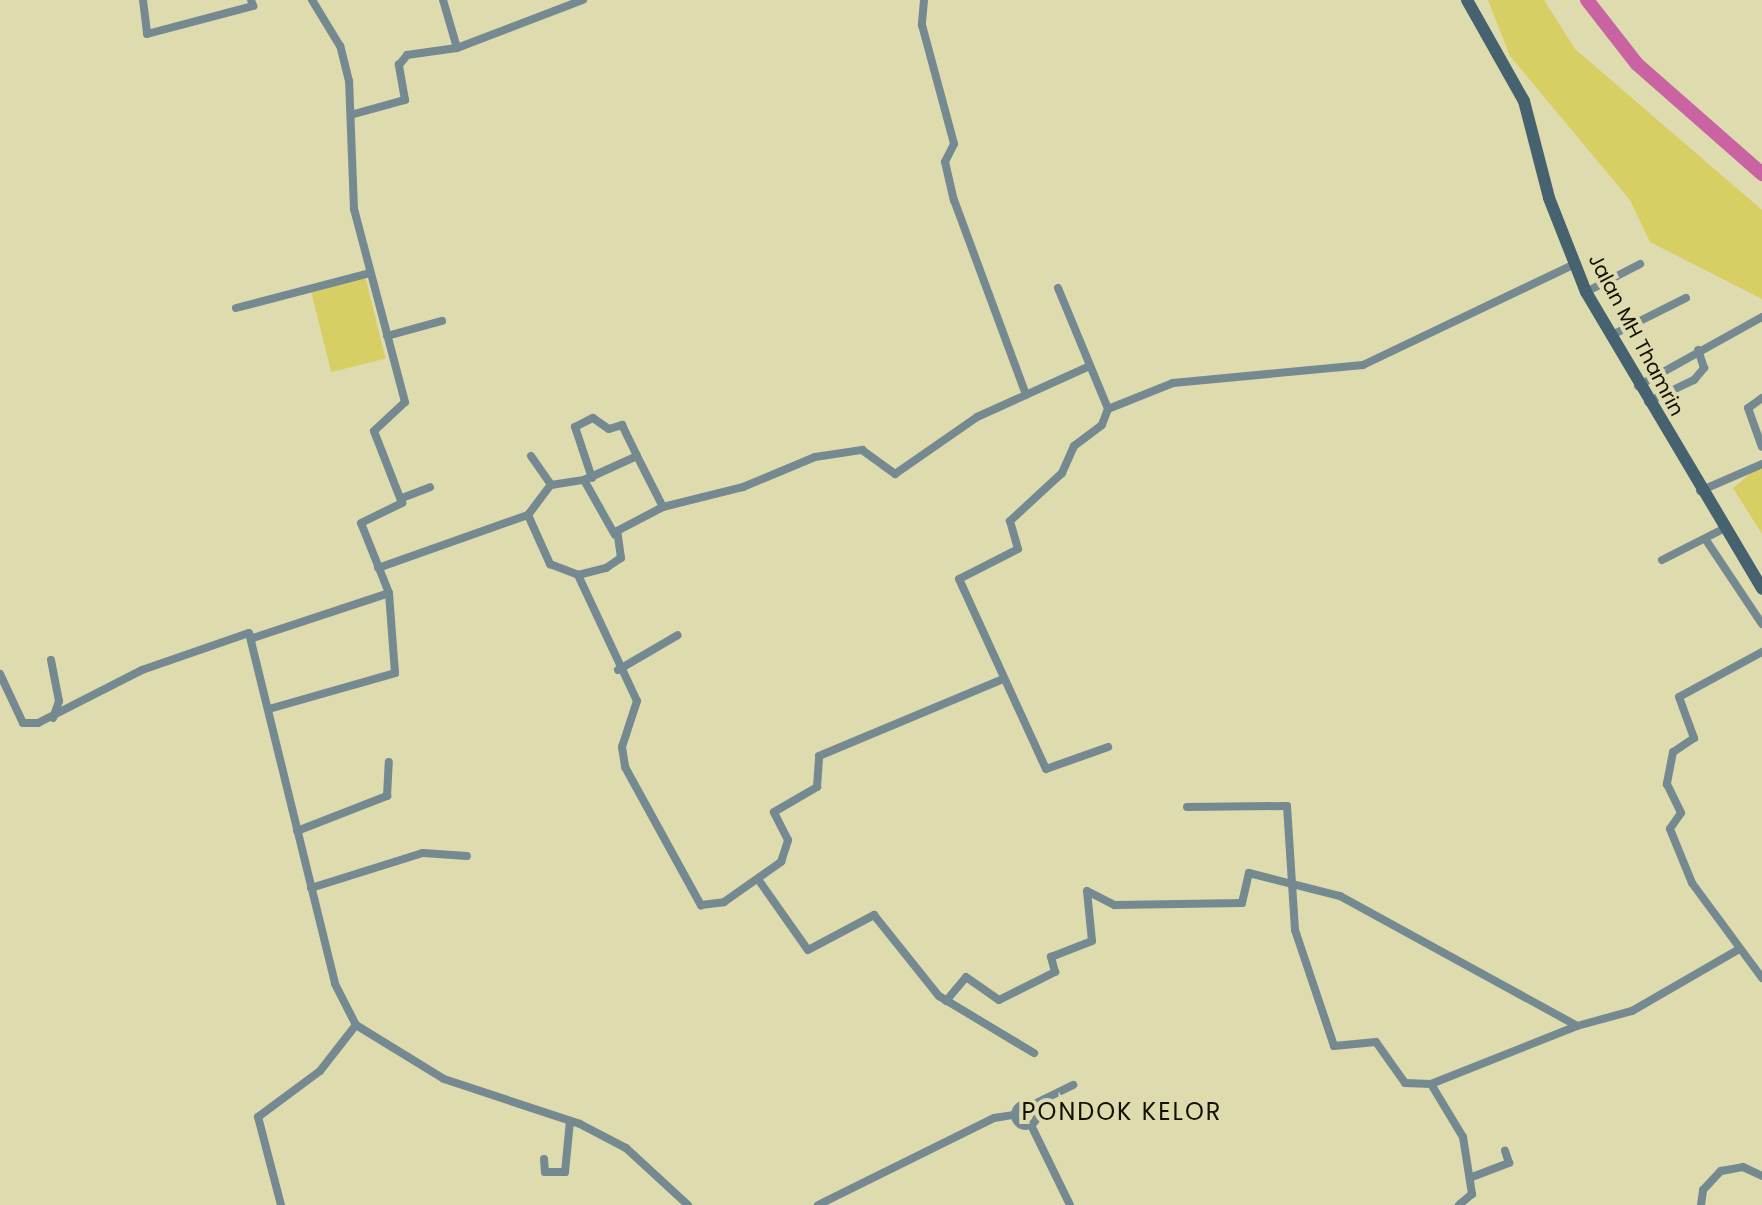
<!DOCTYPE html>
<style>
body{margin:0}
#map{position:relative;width:1762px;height:1205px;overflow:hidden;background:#dedbaf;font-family:Poppins,sans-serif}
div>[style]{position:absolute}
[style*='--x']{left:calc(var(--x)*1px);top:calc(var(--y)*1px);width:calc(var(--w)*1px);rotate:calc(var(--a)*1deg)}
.green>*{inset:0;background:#d7ce64;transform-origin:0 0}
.river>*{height:14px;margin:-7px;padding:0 7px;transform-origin:7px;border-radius:7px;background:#c963a2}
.street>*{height:8px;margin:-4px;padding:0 4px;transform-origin:4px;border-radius:4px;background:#758991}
.street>.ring{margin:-4px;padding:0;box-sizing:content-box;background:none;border:8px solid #758991;border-radius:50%}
.secondary>*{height:12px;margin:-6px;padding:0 6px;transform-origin:6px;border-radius:6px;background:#45626e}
span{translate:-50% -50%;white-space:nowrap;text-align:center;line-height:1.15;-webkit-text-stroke:8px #dedbaf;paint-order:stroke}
.street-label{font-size:20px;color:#131103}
.quarter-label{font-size:24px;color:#131103;letter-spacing:2px}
</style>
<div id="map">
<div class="green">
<div style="clip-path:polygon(1488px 0,1544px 0,1575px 49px,1762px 210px,1762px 299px,1650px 242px,1630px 200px,1510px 56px)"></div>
<div style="left:365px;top:276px;width:85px;height:56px;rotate:76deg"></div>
<div style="clip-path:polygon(1762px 464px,1762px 534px,1733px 488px)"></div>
</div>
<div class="river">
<div style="--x:1587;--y:0;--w:81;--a:52"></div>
<div style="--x:1637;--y:64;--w:167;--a:41.3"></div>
</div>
<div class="street">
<div style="--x:143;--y:0;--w:34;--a:83"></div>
<div style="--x:147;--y:34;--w:110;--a:-14.8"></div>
<div style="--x:253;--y:6;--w:6;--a:-108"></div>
<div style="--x:443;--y:0;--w:50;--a:73.7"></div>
<div style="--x:457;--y:48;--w:135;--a:-20.9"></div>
<div style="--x:924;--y:0;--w:25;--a:95"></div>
<div style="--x:922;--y:25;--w:123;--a:74.9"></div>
<div style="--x:954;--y:144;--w:20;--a:117"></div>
<div style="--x:945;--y:162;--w:39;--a:77"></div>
<div style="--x:954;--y:200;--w:208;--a:69.7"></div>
<div style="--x:354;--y:114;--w:53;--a:-15.4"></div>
<div style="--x:405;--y:100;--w:36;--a:-100"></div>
<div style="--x:399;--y:65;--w:13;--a:-51"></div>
<div style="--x:407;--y:55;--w:50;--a:-8"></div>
<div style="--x:1058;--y:288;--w:131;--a:67.5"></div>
<div style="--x:1108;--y:409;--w:70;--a:-21.8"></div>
<div style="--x:1173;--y:383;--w:191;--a:-5.4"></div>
<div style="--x:1363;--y:365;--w:235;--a:-25.5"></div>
<div style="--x:1586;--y:292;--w:61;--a:-27.4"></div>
<div style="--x:236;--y:308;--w:138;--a:-14.6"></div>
<div style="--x:387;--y:336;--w:57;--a:-15.3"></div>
<div style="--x:1610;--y:336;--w:85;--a:-26.6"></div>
<div style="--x:1638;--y:386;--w:142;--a:-29.1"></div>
<div style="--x:1762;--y:398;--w:17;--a:144"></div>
<div style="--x:1748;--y:408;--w:41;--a:70.3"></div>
<div style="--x:1648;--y:402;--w:51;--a:-25.6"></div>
<div style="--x:1694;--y:380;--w:16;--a:-50"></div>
<div style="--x:1704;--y:368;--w:19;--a:-108"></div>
<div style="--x:1108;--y:409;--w:17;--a:111"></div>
<div style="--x:1102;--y:425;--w:35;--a:143"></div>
<div style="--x:1074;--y:446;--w:30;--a:114"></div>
<div style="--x:1062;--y:473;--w:71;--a:137.3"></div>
<div style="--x:1010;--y:521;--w:29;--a:74"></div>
<div style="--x:1018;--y:549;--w:66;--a:153"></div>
<div style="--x:959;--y:579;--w:209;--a:65.4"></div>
<div style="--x:1046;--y:769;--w:66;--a:-19.5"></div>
<div style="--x:531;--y:456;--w:35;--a:55"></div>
<div style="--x:592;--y:478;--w:54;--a:-108.4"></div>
<div style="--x:575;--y:427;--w:20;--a:-27"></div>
<div style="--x:593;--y:418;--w:19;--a:35"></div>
<div style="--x:609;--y:429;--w:14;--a:-17"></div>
<div style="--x:622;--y:425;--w:34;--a:64"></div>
<div style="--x:584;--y:480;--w:63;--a:60.6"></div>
<div style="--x:1700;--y:491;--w:68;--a:-23.5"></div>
<div style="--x:402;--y:498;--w:30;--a:-21"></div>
<div style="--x:528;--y:515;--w:38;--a:-53"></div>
<div style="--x:551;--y:485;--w:33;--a:-9"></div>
<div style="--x:584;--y:480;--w:58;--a:-24.4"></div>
<div style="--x:637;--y:456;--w:57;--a:63"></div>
<div style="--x:1706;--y:540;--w:101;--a:56.3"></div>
<div style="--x:1662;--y:560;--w:68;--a:-26.9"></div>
<div style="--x:378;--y:568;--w:159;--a:-19.5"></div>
<div style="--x:528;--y:515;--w:54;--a:65.8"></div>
<div style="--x:550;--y:564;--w:30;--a:21"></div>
<div style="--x:578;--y:575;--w:29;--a:-14"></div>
<div style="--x:606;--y:568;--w:18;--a:-34"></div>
<div style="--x:621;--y:558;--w:27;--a:-98"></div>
<div style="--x:617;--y:531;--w:52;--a:-27.6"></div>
<div style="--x:663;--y:507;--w:82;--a:-14"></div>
<div style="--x:743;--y:487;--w:78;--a:-22.6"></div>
<div style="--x:815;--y:457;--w:48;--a:-8.5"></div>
<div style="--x:862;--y:450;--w:41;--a:36"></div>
<div style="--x:895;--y:474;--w:100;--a:-34.8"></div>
<div style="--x:977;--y:417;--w:124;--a:-24.3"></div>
<div style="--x:578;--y:575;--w:139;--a:64.9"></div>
<div style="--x:637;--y:701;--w:48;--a:108.1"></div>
<div style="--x:622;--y:747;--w:20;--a:81"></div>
<div style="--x:625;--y:767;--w:158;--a:61.2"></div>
<div style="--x:701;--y:905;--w:23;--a:-7"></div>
<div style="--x:724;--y:902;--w:70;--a:-35.1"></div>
<div style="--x:781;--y:862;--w:23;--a:-72"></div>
<div style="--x:788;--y:840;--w:31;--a:-117"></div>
<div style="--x:774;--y:812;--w:50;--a:-30.2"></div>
<div style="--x:817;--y:787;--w:31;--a:-86"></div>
<div style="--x:819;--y:756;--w:199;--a:-22.7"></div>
<div style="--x:253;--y:638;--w:143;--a:-18.3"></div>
<div style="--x:389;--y:593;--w:75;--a:-111.8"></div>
<div style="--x:361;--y:523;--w:46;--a:-26"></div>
<div style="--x:402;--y:503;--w:77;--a:-111.3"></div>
<div style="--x:374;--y:431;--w:42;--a:-43.1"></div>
<div style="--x:405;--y:402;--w:200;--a:-104.8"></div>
<div style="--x:354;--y:209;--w:128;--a:-92.2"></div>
<div style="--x:349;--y:81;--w:36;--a:-104"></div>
<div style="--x:340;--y:46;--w:54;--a:-121.3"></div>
<div style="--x:1762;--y:652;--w:94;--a:151.5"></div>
<div style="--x:1679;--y:697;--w:44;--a:69.9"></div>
<div style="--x:1694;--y:738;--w:25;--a:146"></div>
<div style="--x:1673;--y:752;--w:33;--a:101"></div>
<div style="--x:1667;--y:784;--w:32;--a:64"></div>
<div style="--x:1681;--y:813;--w:19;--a:125"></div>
<div style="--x:1670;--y:829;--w:58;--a:67.8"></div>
<div style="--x:1692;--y:883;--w:118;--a:53.6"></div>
<div style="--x:51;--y:660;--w:42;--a:79"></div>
<div style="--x:59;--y:701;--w:18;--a:109"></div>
<div style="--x:618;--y:670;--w:69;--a:-30.3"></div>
<div style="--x:0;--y:674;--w:54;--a:64.9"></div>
<div style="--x:23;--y:723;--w:15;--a:0"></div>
<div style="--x:38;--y:723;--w:117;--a:-27"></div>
<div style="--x:142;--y:670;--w:113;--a:-19.1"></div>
<div style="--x:249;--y:633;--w:361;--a:76.2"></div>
<div style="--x:335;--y:984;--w:46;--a:62.9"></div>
<div style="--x:356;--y:1025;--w:103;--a:31.5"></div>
<div style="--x:444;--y:1079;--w:143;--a:18.3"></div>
<div style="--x:580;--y:1124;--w:52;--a:27.6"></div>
<div style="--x:626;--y:1148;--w:84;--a:42.6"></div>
<div style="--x:269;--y:709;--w:131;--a:-15.9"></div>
<div style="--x:395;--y:673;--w:80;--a:-94.3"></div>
<div style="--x:1187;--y:807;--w:100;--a:-0.6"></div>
<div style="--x:1287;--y:806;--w:124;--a:86.3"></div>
<div style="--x:1295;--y:930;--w:122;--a:71.4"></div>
<div style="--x:1334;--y:1046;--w:42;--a:-5.4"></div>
<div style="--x:1376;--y:1042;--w:50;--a:54.7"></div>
<div style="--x:1405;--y:1083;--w:26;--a:2"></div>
<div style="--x:1431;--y:1084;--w:157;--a:-21.7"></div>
<div style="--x:297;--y:831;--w:97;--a:-21.3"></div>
<div style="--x:387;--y:796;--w:34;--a:-87"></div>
<div style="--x:760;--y:882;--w:83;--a:54.8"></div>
<div style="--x:808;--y:950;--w:75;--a:-27.9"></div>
<div style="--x:874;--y:915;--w:104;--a:51.3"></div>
<div style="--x:939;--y:996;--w:111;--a:31"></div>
<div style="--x:311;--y:888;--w:117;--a:-17.4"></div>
<div style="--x:423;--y:853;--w:44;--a:3.9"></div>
<div style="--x:946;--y:1001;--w:31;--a:-50"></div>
<div style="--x:966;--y:977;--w:40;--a:34.9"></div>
<div style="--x:999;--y:1000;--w:63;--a:-26.6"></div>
<div style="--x:1055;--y:972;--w:16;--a:-105"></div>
<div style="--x:1051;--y:957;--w:44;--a:-21.3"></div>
<div style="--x:1092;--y:941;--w:50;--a:-95.7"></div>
<div style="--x:1087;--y:891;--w:31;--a:27"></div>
<div style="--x:1115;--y:905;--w:127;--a:-0.9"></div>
<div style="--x:1242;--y:903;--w:31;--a:-77"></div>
<div style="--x:1249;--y:873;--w:94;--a:14.2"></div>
<div style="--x:1340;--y:896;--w:270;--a:28.7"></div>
<div style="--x:1577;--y:1026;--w:57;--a:-15.3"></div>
<div style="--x:1632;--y:1011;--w:120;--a:-30"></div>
<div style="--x:1431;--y:1084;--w:62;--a:58.9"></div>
<div style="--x:1463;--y:1137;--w:58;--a:81"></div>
<div style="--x:1472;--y:1194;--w:17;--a:140"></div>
<div class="ring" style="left:1015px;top:1104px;width:14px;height:14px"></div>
<div style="--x:1032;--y:1105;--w:46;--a:-26"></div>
<div style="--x:1031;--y:1125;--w:89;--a:64"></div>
<div style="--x:544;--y:1159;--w:13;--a:86"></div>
<div style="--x:545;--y:1172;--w:20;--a:0"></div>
<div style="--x:565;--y:1172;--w:51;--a:-84.4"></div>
<div style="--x:1472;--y:1177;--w:40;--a:-21"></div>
<div style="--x:1509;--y:1163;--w:13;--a:-108"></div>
<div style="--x:281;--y:1205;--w:91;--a:-104.6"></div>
<div style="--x:258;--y:1117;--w:77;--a:-36.6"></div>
<div style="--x:320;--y:1071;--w:58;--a:-52"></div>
<div style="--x:818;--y:1205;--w:196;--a:-26.3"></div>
<div style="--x:994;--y:1118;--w:20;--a:-9"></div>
<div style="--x:1701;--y:1205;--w:15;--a:-82"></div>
<div style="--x:1703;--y:1190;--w:26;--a:-47"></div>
<div style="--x:1721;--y:1171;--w:22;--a:-10"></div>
<div style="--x:1743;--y:1167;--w:21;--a:25"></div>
</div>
<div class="secondary">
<div style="--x:1467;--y:0;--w:116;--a:60.6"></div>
<div style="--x:1524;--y:101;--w:100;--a:75.5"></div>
<div style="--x:1549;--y:198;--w:101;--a:68.5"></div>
<div style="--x:1586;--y:292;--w:345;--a:59.3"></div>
</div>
<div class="street-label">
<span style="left:1636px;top:335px;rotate:62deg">Jalan MH Thamrin</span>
</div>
<div class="quarter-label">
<span style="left:1122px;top:1112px">PONDOK KELOR</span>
</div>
</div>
